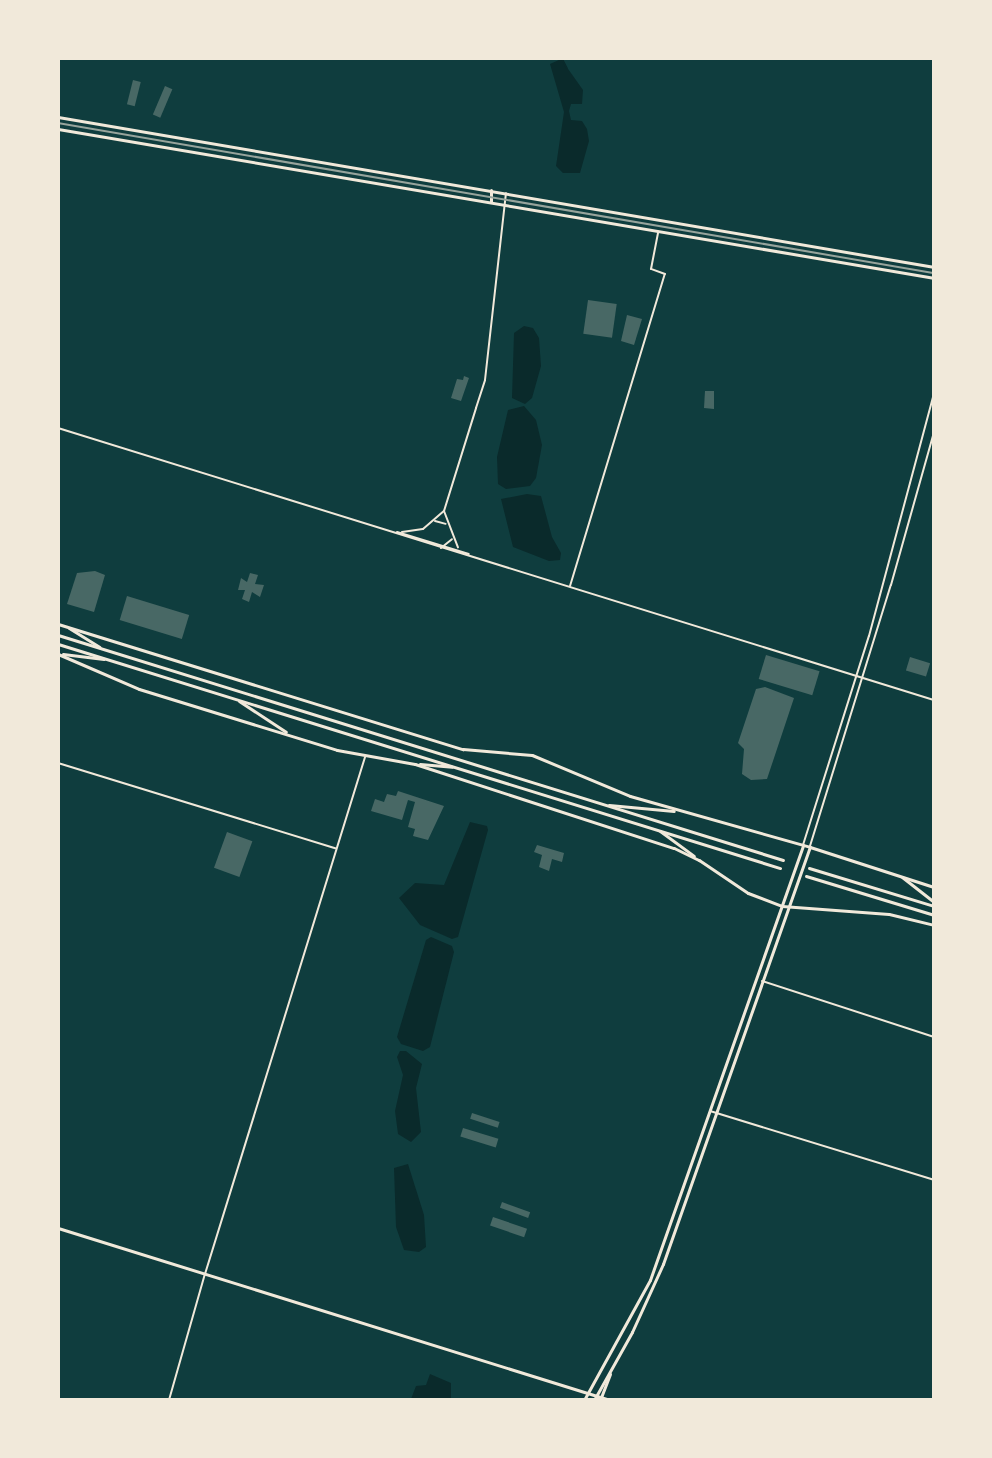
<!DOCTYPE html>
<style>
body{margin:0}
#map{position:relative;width:992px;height:1458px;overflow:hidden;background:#0f3d3e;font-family:Rubik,sans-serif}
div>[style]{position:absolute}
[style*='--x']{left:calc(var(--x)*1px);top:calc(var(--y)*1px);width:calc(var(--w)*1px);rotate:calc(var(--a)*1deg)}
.water>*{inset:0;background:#0a2a2b}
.stream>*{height:1.5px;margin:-0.75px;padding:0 0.75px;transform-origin:0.75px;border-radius:0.75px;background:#0a2a2b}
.building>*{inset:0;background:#486865;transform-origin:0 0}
.minor>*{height:2px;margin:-1px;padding:0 1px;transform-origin:1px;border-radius:1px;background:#f1e9da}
.tertiary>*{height:2px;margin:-1px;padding:0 1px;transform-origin:1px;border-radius:1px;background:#f1e9da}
.secondary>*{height:3px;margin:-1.5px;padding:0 1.5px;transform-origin:1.5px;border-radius:1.5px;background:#f1e9da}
.primary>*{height:3px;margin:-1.5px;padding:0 1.5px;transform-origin:1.5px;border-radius:1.5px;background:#f1e9da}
.tram>*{height:1.5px;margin:-0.75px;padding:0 0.75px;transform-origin:0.75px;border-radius:0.75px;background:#97a49c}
span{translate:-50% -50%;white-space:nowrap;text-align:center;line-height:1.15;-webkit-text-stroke:5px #f1e9da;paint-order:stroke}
.frame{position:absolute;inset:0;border:60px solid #f1e9da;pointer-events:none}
</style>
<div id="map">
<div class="water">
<div style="clip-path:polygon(561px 59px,583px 90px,582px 104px,571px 104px,569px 111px,571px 120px,582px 121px,587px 129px,589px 141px,580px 173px,563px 173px,556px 166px,564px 112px,550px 64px)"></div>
<div style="clip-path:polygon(524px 326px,533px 328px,539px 338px,541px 366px,532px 398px,525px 404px,512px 398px,514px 333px)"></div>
<div style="clip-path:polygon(524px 406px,536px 420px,542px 445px,536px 478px,530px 486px,506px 489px,498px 484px,497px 457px,508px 410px)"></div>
<div style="clip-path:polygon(527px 494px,541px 496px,552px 537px,561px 553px,560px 560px,549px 561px,513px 547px,501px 499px)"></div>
<div style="clip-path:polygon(470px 822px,487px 826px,488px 830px,458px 937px,452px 939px,420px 925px,399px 898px,415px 883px,444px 885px)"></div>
<div style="clip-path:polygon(431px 937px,452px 946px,454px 952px,430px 1047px,423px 1051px,401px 1044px,397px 1037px,426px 940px)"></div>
<div style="clip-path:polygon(400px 1051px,406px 1051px,422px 1064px,416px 1088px,421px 1132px,411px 1142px,398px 1134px,395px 1111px,403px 1075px,397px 1057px)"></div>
<div style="clip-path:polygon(408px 1164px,424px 1215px,426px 1247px,419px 1252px,404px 1250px,396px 1227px,394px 1168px)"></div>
<div style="clip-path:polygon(430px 1374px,451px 1383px,451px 1399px,411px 1399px,416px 1386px,426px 1385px)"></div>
</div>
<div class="stream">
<div style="--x:562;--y:58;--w:11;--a:63"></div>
</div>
<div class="building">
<div style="left:133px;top:80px;width:8px;height:25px;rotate:14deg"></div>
<div style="left:165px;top:86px;width:8px;height:31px;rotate:23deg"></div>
<div style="left:588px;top:300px;width:29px;height:34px;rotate:8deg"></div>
<div style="clip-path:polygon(627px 315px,642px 319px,634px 345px,621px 341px)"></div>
<div style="clip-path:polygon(464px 376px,469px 378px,461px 401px,451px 398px,457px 379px,463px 380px)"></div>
<div style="clip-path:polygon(705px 391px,714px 391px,714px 409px,704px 408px)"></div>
<div style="clip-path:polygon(95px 571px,105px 575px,94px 612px,67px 604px,77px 573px)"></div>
<div style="clip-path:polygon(250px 573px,258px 575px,255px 584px,264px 585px,260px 597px,252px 592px,249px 602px,242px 599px,245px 590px,238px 590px,241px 578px,247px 582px)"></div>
<div style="left:127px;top:596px;width:65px;height:25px;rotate:17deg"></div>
<div style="left:766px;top:655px;width:56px;height:25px;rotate:17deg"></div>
<div style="left:910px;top:657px;width:21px;height:14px;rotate:17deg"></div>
<div style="clip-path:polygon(765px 687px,794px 698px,767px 779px,751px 780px,742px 774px,744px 749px,738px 743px,756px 689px)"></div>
<div style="clip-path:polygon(398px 791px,444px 806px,428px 840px,413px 836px,415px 829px,408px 827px,415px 802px,408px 800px,402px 820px,371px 811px,375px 799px,384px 802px,387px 794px,396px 796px)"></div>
<div style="left:227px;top:832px;width:27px;height:38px;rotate:20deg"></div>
<div style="clip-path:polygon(537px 845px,564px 853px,562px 862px,552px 859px,549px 871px,539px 867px,542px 855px,534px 852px)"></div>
<div style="left:472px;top:1113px;width:29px;height:6px;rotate:18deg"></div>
<div style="left:463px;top:1128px;width:37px;height:9px;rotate:17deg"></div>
<div style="left:502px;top:1202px;width:30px;height:6px;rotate:20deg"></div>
<div style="left:493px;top:1217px;width:36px;height:9px;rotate:19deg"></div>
</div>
<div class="minor">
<div style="--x:570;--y:586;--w:326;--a:-73.1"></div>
<div style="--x:665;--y:274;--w:15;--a:-160"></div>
<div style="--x:651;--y:269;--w:38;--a:-79"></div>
<div style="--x:58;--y:763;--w:290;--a:17.1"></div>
<div style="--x:762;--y:981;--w:181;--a:18"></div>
<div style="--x:710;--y:1111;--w:234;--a:17.1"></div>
<div style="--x:169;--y:1400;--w:131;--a:-74.1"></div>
</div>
<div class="tertiary">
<div style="--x:58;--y:428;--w:917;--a:17.25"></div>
<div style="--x:444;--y:511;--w:39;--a:69"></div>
<div style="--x:435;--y:521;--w:11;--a:15"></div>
<div style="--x:397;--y:532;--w:75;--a:17"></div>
<div style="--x:402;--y:532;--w:21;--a:-8"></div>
<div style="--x:423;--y:529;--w:28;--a:-41"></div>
<div style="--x:444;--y:511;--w:108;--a:-72.7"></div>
<div style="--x:476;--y:408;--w:29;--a:-72"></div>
<div style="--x:485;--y:380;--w:188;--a:-83.6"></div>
<div style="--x:441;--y:548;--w:14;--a:-39"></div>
<div style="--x:803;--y:845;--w:219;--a:-72.5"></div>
<div style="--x:869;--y:636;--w:251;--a:-75"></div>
<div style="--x:810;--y:846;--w:273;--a:-72.8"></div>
<div style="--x:891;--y:585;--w:159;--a:-74.3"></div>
<div style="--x:205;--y:1274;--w:541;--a:-72.8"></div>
</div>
<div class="secondary">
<div style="--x:58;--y:117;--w:889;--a:9.72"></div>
<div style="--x:58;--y:129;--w:889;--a:9.65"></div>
<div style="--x:491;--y:202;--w:12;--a:-90"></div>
<div style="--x:58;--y:624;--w:424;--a:17.2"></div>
<div style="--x:463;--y:749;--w:69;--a:5"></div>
<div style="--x:532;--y:755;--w:106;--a:22.7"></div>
<div style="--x:630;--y:796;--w:187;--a:15.8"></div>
<div style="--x:810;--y:847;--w:130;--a:17.9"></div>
<div style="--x:69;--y:628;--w:36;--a:32"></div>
<div style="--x:58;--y:654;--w:88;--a:23.4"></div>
<div style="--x:139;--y:689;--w:207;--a:17.1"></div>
<div style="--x:337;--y:750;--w:79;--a:10.2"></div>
<div style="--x:415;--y:764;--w:272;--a:18"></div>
<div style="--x:674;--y:848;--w:28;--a:26"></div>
<div style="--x:699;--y:860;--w:59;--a:34"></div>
<div style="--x:748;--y:893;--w:36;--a:21"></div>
<div style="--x:782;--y:906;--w:107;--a:4.3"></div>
<div style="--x:889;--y:914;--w:46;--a:13.7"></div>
<div style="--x:63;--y:654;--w:41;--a:7"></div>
<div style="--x:239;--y:701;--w:56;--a:33.4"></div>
<div style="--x:420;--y:764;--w:32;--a:5"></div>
<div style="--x:609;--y:805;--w:65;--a:5.3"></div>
<div style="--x:660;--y:831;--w:42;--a:36.3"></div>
<div style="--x:902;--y:877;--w:41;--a:38"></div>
<div style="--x:58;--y:1228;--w:578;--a:17.31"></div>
<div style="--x:584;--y:1400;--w:137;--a:-61.2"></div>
<div style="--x:650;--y:1280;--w:461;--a:-70.6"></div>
<div style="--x:594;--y:1400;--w:78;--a:-60.8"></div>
<div style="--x:632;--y:1332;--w:75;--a:-65.5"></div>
<div style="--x:663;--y:1264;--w:442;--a:-70.6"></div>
<div style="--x:600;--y:1400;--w:28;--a:-69"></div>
</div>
<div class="primary">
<div style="--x:58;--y:635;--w:759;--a:17.24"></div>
<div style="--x:58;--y:644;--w:756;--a:17.24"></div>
<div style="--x:809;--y:868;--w:131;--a:16.9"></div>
<div style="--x:806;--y:876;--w:134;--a:16.9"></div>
</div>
<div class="tram">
<div style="--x:58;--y:123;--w:889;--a:9.72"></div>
</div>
<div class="frame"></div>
</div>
